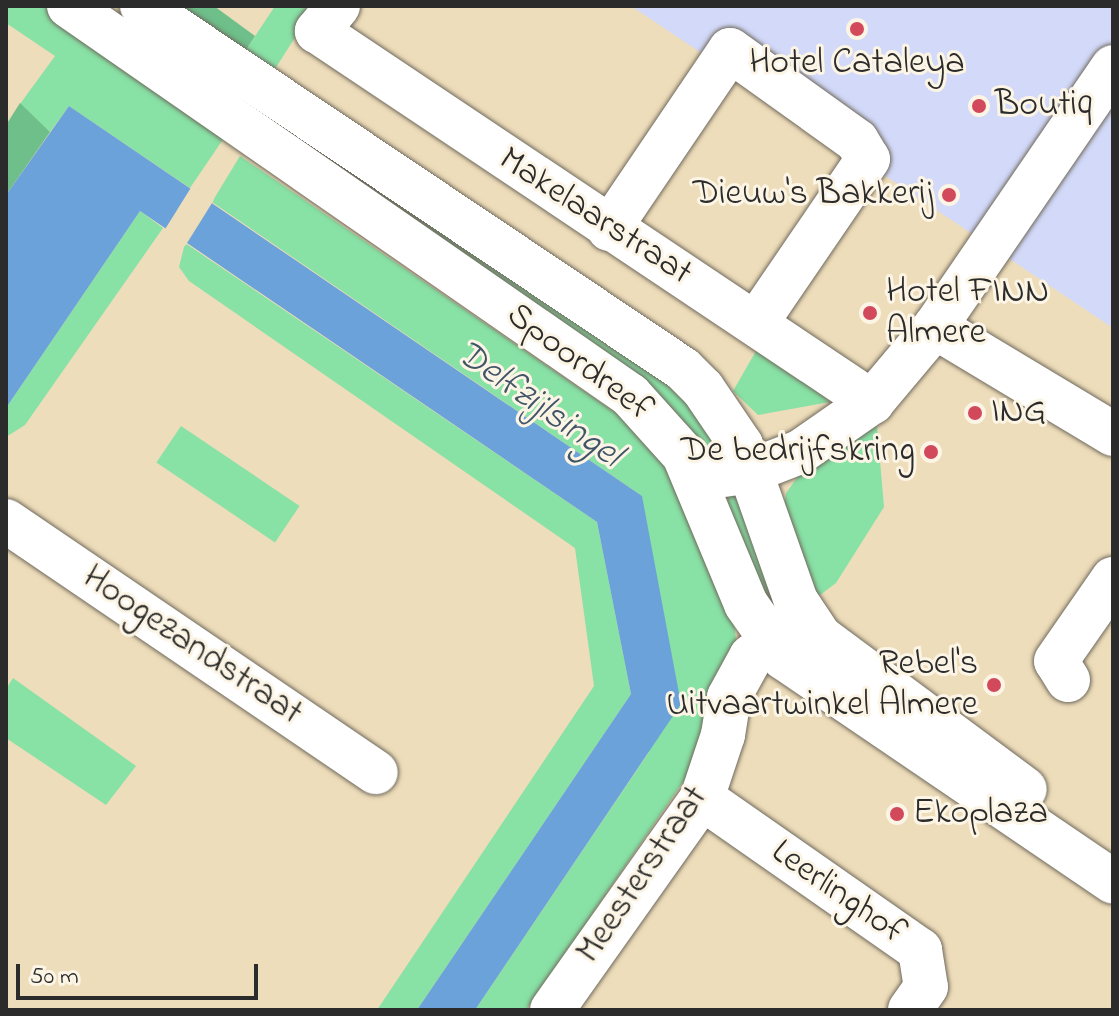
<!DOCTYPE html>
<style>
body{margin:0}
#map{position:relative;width:1119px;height:1016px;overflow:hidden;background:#eeddba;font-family:"Indie Flower",sans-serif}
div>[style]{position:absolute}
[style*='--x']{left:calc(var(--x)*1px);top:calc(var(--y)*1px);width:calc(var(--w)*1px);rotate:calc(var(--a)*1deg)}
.built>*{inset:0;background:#d2d9f9}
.green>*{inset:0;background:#88e1a5;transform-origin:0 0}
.forest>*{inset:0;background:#6ebf8a}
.water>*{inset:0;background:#6ba2d9}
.pier>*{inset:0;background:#eeddba;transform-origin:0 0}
.roads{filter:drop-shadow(0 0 2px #6f695d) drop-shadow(0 0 2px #6f695d)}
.minor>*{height:44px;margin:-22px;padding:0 22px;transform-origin:22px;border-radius:22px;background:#fff}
.major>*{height:44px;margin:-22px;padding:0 22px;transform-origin:22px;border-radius:22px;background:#fff}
.dots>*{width:22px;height:22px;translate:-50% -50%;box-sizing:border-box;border:4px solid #fcf5e5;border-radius:50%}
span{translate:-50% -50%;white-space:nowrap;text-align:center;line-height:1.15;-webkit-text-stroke:6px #fcf5e5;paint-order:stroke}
.poi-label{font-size:36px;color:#2b2b2b}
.left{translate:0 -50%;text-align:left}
.right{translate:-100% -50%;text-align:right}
.street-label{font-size:36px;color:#2b2b2b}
.water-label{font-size:38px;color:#415568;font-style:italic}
.frame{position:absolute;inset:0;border:8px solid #2b2b2b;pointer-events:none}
.scale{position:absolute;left:16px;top:964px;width:242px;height:36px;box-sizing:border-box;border:4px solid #2b2b2b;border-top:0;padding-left:10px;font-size:24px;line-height:28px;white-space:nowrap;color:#2b2b2b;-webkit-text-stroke:6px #fcf5e5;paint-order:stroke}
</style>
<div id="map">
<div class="built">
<div style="clip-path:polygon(631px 6px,1113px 6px,1113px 328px)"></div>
</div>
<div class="green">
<div style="clip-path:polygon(6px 6px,54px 6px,224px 138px,190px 188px,69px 106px,50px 132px,20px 104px,55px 56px,6px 23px)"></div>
<div style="clip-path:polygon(275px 6px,313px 9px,275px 69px,244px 53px)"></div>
<div style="clip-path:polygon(290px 128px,683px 386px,718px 449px,704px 448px,285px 135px)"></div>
<div style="clip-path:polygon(240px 156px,670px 450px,733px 612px,738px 660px,698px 760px,526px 1010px,475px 1010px,649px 752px,642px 496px,212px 202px)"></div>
<div style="clip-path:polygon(140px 211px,163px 228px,25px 425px,6px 437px,6px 408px)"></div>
<div style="clip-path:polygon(185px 243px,597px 522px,631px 694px,417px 1010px,377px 1010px,594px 686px,575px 548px,189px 281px,179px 267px)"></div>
<div style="clip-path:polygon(760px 344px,830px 402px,758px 415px,733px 391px)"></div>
<div style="left:181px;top:426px;width:143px;height:44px;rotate:34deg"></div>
<div style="clip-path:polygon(877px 426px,884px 507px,836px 583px,820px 595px,814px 593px,784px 507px,786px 493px,804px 468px)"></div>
<div style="clip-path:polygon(730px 489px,741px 491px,783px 631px,725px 516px)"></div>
<div style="clip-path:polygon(13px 678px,136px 766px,106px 805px,6px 738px,6px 689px)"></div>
</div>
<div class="forest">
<div style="clip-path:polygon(172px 6px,214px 6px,255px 36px,244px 53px)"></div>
<div style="clip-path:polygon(20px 103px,50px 132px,6px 195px,6px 125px)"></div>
</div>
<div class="water">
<div style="clip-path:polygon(69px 106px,642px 496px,681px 704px,475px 1010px,417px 1010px,631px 694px,597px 522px,140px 211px,6px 408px,6px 195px)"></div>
</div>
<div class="pier">
<div style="left:192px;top:186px;width:26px;height:55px;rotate:32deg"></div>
</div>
<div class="roads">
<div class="minor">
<div style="--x:338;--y:6;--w:33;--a:130"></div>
<div style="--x:317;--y:31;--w:668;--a:33.76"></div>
<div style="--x:609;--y:229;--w:216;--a:-55.9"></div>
<div style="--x:730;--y:50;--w:156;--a:35.6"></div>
<div style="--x:857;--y:141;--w:21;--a:59"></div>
<div style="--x:868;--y:159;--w:197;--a:124.3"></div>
<div style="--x:935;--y:327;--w:208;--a:31"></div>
<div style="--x:696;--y:479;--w:56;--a:-8.3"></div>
<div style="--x:751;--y:471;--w:53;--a:-21.2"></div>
<div style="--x:800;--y:452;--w:88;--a:-34.8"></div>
<div style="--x:872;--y:402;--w:98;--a:-50"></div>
<div style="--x:935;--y:327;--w:315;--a:-55.6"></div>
<div style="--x:6;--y:521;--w:447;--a:34.2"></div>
<div style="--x:1068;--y:680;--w:22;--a:-122"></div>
<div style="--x:1056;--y:661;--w:100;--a:-55.2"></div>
<div style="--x:702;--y:798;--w:266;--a:34.9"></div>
<div style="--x:920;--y:950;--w:37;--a:81"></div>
<div style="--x:926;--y:987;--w:28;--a:125"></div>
<div style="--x:552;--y:1010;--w:260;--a:-54.7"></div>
<div style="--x:702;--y:798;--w:66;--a:-71.6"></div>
<div style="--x:723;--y:735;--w:38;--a:-81"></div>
<div style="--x:729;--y:697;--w:46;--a:-61.2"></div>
<div style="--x:751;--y:657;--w:26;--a:-39"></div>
<div style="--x:771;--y:641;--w:40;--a:-23.4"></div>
</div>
<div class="major">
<div style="--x:69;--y:6;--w:683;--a:34.74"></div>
<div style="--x:630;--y:395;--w:81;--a:48"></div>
<div style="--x:684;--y:455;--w:161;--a:67.4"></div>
<div style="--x:746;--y:604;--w:66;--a:54.9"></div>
<div style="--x:784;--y:658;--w:398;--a:34.2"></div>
<div style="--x:142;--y:6;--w:651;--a:33.86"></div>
<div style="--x:683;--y:369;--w:28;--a:45"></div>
<div style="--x:703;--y:389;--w:68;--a:55.8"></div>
<div style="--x:741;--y:445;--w:165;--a:70.6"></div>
<div style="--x:796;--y:601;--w:43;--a:56.3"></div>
<div style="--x:820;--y:637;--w:255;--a:36.6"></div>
</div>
</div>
<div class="dots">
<div style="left:857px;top:29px;background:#d1495b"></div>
<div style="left:979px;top:106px;background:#d1495b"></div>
<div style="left:949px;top:195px;background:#d1495b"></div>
<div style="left:870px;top:313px;background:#d1495b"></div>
<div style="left:975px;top:413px;background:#d1495b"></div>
<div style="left:931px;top:452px;background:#d1495b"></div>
<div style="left:994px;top:685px;background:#d1495b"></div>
<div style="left:897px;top:814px;background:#d1495b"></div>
</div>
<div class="poi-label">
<span style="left:857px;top:64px">Hotel Cataleya</span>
<span class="left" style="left:995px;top:106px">Boutiq</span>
<span class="right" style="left:933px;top:195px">Dieuw's Bakkerij</span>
<span class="left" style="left:886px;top:313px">Hotel FINN<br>Almere</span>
<span class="left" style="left:991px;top:413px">ING</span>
<span class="right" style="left:915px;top:452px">De bedrijfskring</span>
<span class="right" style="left:978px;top:685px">Rebel's<br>Uitvaartwinkel Almere</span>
<span class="left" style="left:913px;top:814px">Ekoplaza</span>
</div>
<div class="street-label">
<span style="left:595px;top:217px;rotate:33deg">Makelaarstraat</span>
<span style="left:579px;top:363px;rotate:37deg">Spoordreef</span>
<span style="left:192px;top:646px;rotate:34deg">Hoogezandstraat</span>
<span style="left:643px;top:875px;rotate:-56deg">Meesterstraat</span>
<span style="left:838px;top:893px;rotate:35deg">Leerlinghof</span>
</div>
<div class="water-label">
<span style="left:538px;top:406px;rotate:35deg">Delfzijlsingel</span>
</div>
<div class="frame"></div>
<div class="scale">50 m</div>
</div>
